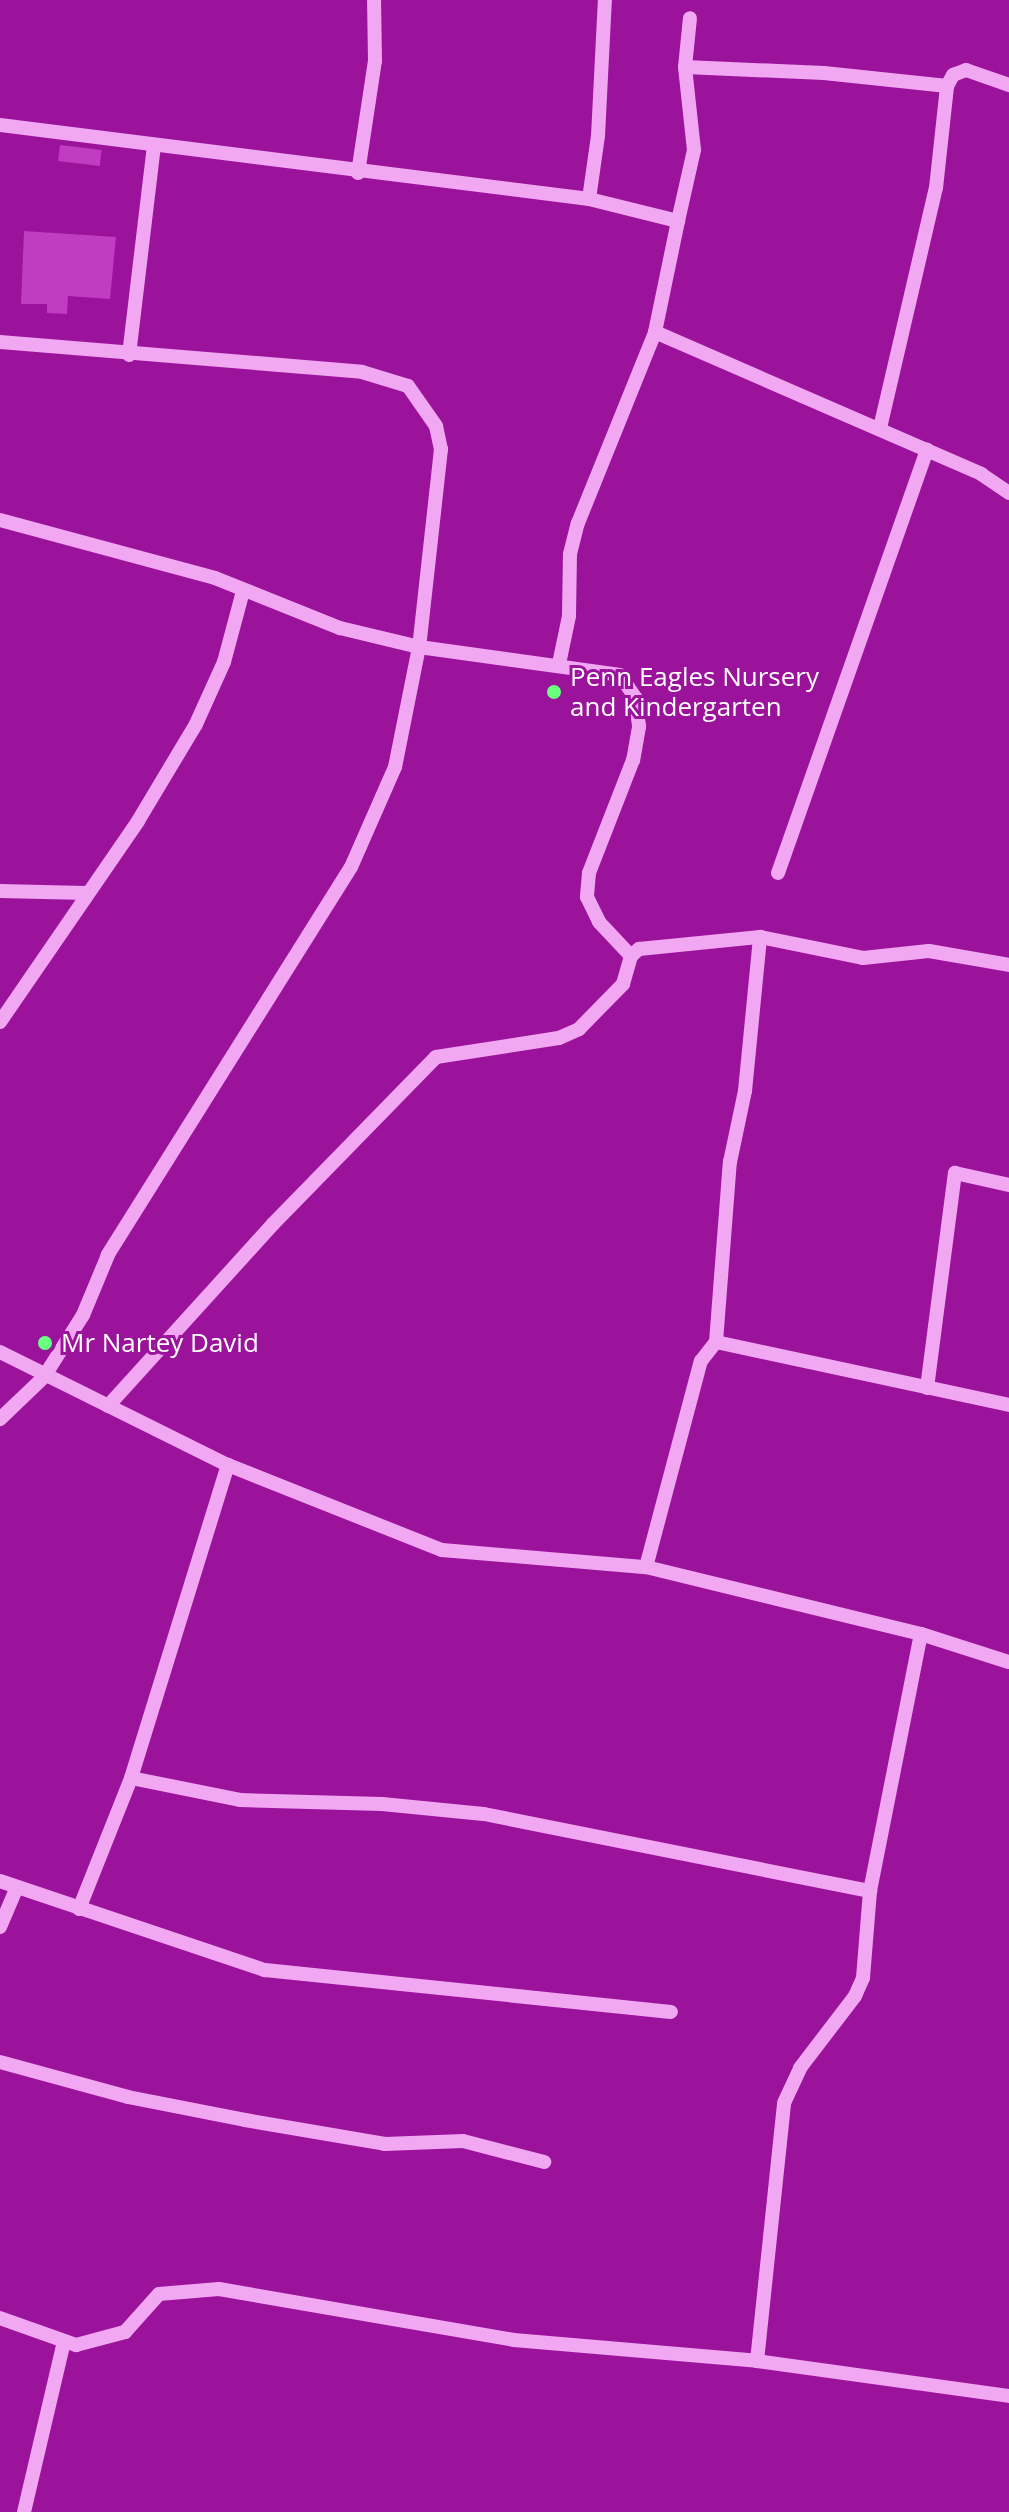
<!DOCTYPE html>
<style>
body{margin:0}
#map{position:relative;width:1009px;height:2512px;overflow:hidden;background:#9a139a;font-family:"Open Sans",sans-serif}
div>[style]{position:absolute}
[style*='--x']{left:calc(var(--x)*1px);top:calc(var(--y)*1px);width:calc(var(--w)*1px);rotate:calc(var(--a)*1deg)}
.building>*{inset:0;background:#c03cc1;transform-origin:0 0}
.minor>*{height:14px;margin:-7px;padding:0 7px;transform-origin:7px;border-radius:7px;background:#f2a7f3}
.dots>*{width:22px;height:22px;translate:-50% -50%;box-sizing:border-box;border:4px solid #9a139a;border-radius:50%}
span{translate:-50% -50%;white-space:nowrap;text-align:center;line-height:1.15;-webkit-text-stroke:6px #9a139a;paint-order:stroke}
.poi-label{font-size:26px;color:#fff}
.left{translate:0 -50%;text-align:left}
</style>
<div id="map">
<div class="building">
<div style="left:60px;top:145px;width:42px;height:16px;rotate:7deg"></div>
<div style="clip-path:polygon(24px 231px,116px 237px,110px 299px,68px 296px,67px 314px,47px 313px,47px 304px,21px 304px)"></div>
</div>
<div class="minor">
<div style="--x:685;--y:67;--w:139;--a:2.5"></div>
<div style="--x:824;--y:73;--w:124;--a:6"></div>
<div style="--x:0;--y:125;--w:594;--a:7.16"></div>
<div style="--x:589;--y:199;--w:92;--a:13.9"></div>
<div style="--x:678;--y:221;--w:113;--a:101.7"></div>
<div style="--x:655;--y:332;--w:356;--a:23.5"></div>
<div style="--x:981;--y:474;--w:34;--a:34"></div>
<div style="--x:358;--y:173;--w:113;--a:-81.4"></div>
<div style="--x:375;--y:61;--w:61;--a:-90.9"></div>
<div style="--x:589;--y:199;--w:64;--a:-81.9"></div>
<div style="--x:598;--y:136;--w:136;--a:-87.1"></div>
<div style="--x:678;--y:221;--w:73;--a:-77.3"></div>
<div style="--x:694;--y:150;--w:83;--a:-96.2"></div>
<div style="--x:685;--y:67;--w:49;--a:-84.2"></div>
<div style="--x:0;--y:342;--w:363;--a:4.7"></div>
<div style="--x:362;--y:372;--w:48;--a:16.9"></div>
<div style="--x:408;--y:386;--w:49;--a:55"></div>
<div style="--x:436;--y:426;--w:24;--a:78"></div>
<div style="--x:441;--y:449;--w:199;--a:96.3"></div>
<div style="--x:419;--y:647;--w:122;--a:101.3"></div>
<div style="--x:395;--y:767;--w:109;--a:113.7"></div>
<div style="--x:351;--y:867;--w:458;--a:122.1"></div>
<div style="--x:108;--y:1255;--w:65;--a:112.6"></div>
<div style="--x:83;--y:1315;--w:73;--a:122.2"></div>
<div style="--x:44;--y:1377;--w:61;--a:136.3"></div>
<div style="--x:129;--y:355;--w:210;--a:-83.2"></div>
<div style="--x:880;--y:428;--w:246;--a:-76.9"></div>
<div style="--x:936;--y:188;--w:103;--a:-83.8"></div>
<div style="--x:947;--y:86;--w:13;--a:-61"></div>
<div style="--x:953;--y:75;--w:14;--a:-21"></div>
<div style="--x:966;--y:70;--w:46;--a:19.2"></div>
<div style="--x:0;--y:520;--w:223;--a:15.1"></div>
<div style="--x:215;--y:578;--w:135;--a:21.8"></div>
<div style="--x:340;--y:628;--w:81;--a:13.5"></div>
<div style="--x:419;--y:647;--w:203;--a:7.9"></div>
<div style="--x:620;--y:675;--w:27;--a:56"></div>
<div style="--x:635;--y:697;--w:30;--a:82"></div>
<div style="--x:639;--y:727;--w:34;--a:100"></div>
<div style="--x:633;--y:760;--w:121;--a:111.3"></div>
<div style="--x:589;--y:873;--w:24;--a:95"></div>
<div style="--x:587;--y:897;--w:28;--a:64"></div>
<div style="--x:599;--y:922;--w:47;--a:46.7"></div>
<div style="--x:559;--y:664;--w:49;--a:-78.2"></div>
<div style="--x:569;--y:616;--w:62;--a:-89.1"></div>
<div style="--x:570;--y:554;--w:32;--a:-76"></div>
<div style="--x:578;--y:523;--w:206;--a:-68"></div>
<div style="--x:778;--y:873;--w:449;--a:-70.6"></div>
<div style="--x:0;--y:891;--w:86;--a:1.3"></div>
<div style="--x:0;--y:1022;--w:244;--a:-55.5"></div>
<div style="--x:138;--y:821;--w:113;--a:-59.1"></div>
<div style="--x:196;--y:724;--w:68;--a:-65.7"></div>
<div style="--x:224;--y:662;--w:73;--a:-75"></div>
<div style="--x:716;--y:1342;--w:300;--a:12.1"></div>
<div style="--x:0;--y:1352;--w:254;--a:26.4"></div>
<div style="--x:228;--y:1465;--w:230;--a:21.7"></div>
<div style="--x:442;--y:1550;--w:205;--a:4.8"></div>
<div style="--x:646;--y:1567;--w:283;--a:13.7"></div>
<div style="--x:921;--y:1634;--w:92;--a:17.7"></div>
<div style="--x:927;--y:1388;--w:217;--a:-82.6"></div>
<div style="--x:955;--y:1173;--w:55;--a:12.5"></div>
<div style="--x:108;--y:1406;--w:246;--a:-47.8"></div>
<div style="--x:273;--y:1224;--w:233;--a:-45.7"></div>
<div style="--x:436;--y:1057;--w:124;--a:-8.8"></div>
<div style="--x:559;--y:1038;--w:22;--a:-24"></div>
<div style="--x:579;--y:1029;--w:63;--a:-45.6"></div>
<div style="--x:623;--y:984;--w:29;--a:-74"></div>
<div style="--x:631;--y:956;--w:11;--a:-41"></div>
<div style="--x:639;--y:949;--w:122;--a:-5.7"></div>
<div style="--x:760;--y:937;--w:105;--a:11.5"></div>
<div style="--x:863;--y:958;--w:66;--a:-6.1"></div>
<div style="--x:929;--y:951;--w:81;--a:9.9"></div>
<div style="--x:646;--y:1567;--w:213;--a:-75.1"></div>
<div style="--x:701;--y:1361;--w:24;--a:-52"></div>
<div style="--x:716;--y:1342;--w:181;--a:-85.6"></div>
<div style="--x:730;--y:1162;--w:73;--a:-78.1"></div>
<div style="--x:745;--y:1091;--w:155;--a:-84.4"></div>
<div style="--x:131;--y:1778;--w:111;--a:11.4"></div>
<div style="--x:240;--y:1800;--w:142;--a:1.6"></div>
<div style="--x:382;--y:1804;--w:102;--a:5.6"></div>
<div style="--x:484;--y:1814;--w:394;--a:11.3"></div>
<div style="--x:0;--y:1881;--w:280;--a:18.6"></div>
<div style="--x:265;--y:1970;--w:408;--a:5.9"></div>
<div style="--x:79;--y:1909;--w:141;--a:-68.3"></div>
<div style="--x:131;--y:1778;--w:328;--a:-72.8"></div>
<div style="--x:0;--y:1927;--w:43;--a:-67"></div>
<div style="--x:0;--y:2062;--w:133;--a:15.3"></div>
<div style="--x:128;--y:2097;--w:119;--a:11.1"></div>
<div style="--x:245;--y:2120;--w:142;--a:9.7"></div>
<div style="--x:385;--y:2144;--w:78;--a:-2.2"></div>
<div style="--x:463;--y:2141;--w:84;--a:14.5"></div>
<div style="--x:0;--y:2318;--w:81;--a:19.6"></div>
<div style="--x:76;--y:2345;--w:51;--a:-14.9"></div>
<div style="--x:125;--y:2332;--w:51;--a:-48.2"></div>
<div style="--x:159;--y:2294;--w:60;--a:-4.8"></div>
<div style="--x:219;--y:2289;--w:299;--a:9.8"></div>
<div style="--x:514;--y:2340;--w:244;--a:4.9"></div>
<div style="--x:757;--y:2361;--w:254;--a:7.9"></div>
<div style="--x:757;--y:2361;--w:259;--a:-84"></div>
<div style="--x:784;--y:2103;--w:38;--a:-65"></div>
<div style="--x:800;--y:2068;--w:91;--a:-52.6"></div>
<div style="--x:855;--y:1996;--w:20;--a:-66"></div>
<div style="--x:863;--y:1978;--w:87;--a:-85.4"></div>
<div style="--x:870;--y:1891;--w:262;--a:-78.8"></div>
<div style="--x:24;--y:2512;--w:175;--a:-76.8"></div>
</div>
<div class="dots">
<div style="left:554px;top:692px;background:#69ff7f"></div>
<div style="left:45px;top:1343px;background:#69ff7f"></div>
</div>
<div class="poi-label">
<span class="left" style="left:570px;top:692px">Penn Eagles Nursery<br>and Kindergarten</span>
<span class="left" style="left:61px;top:1343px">Mr Nartey David</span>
</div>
</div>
